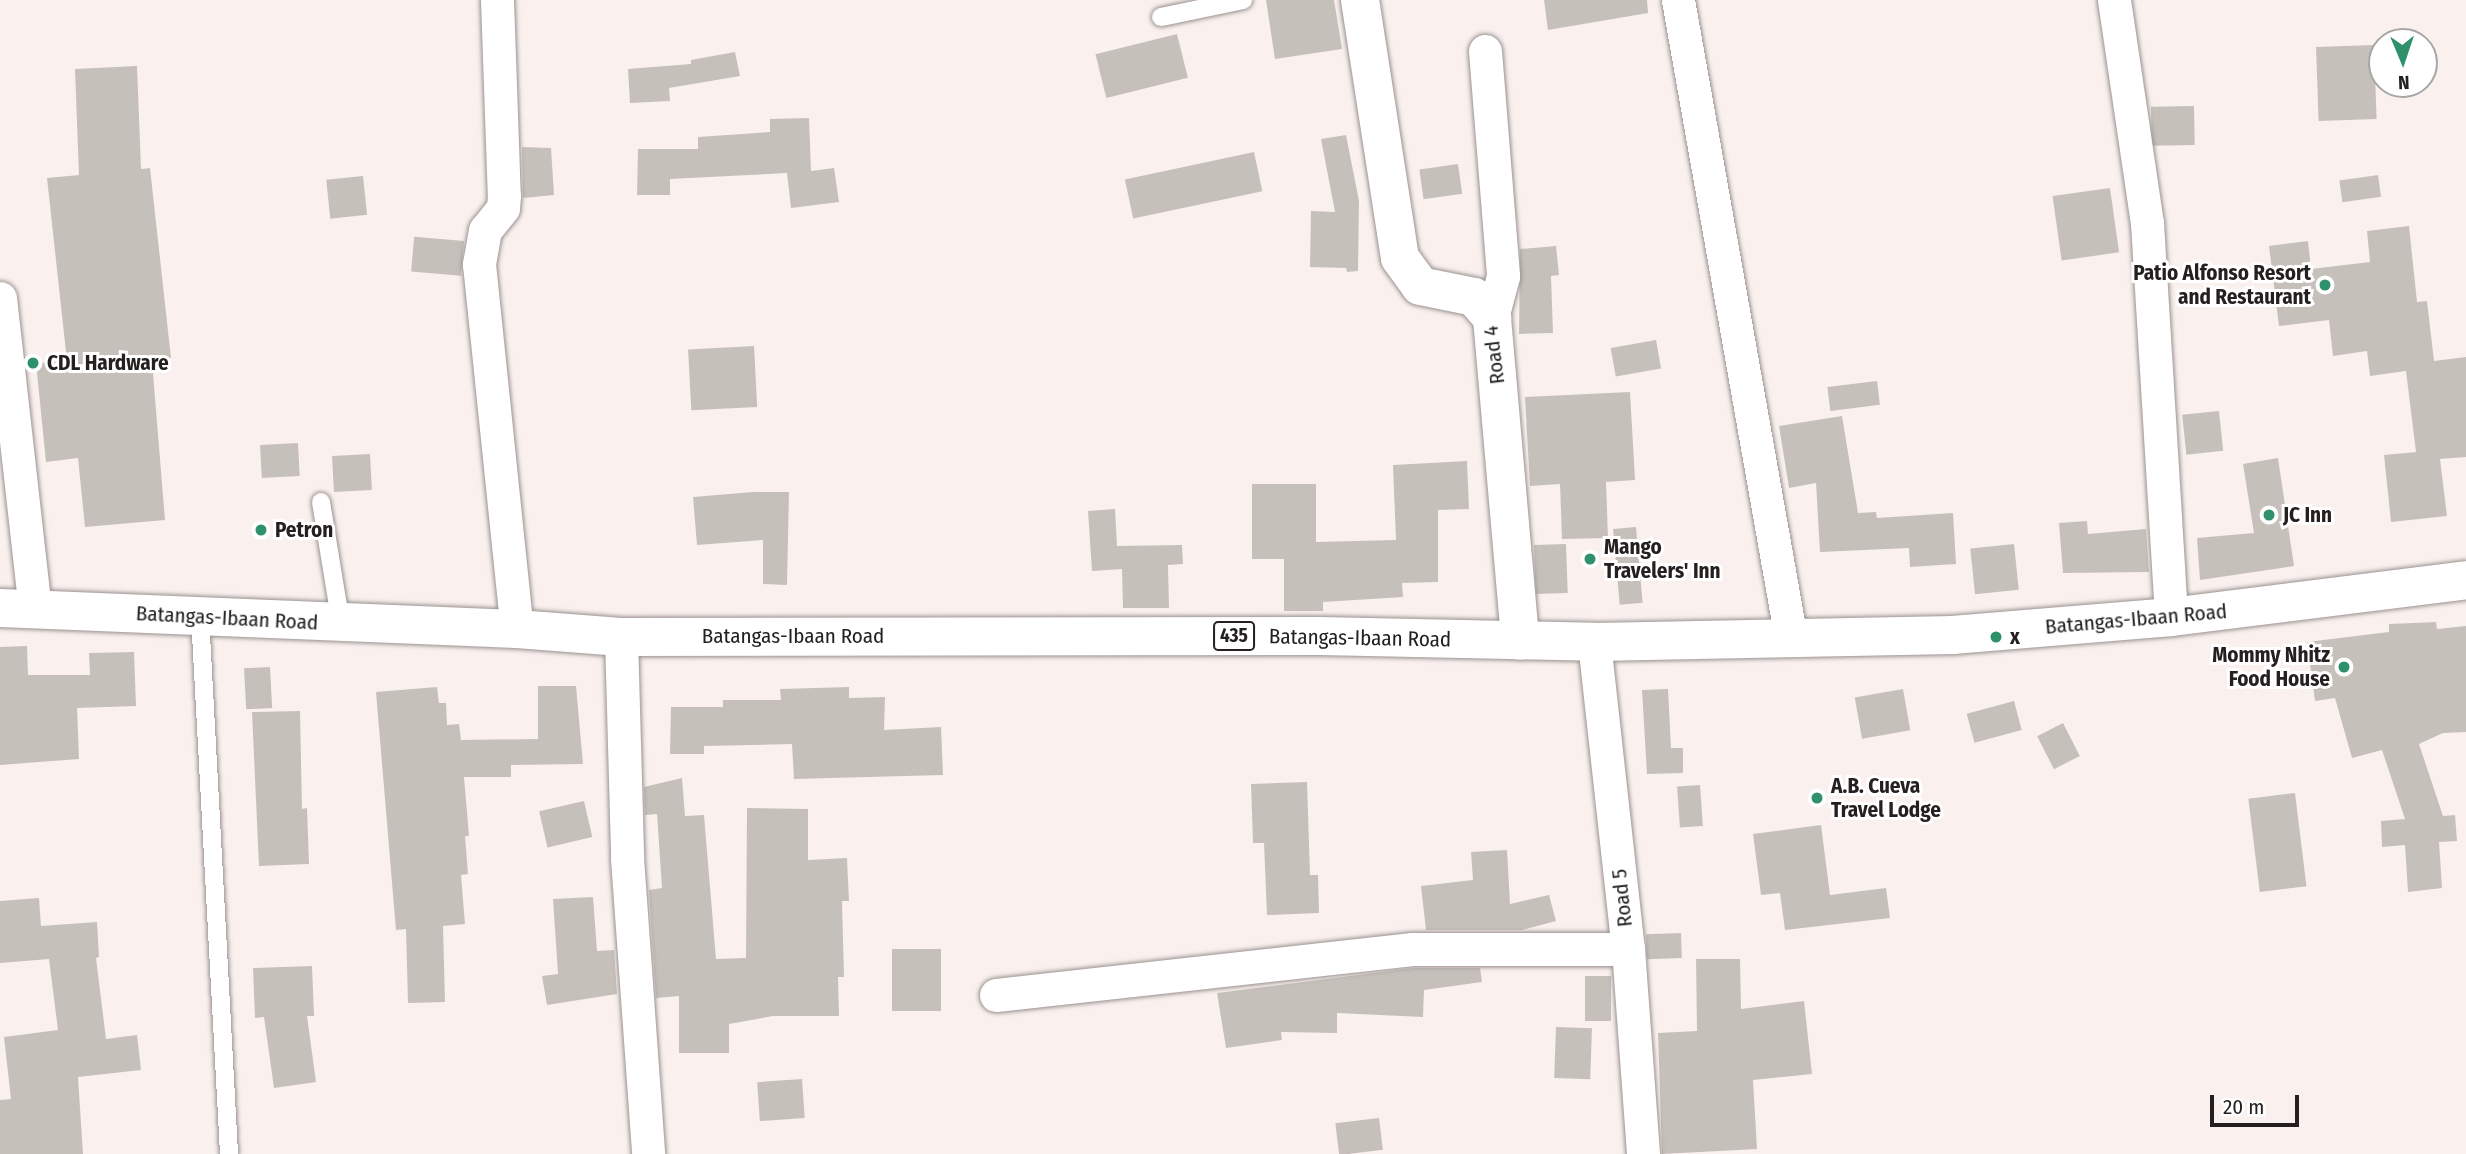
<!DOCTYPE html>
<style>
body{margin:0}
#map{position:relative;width:2466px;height:1154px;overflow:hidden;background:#faf1ef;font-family:"Fira Sans Condensed",sans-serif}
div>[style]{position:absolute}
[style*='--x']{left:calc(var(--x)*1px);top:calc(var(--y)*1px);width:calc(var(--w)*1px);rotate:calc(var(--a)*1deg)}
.building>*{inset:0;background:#c6c0bb;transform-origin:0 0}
.roads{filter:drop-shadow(0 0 2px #9a9290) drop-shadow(0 0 2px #9a9290)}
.service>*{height:18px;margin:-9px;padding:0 9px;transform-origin:9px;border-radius:9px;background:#fff}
.minor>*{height:33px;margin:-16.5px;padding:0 16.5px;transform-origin:16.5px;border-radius:16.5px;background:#fff}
.tertiary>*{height:38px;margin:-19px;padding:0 19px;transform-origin:19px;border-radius:19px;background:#fff}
.primary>*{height:38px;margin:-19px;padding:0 19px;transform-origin:19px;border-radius:19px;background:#fff}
.dots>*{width:19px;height:19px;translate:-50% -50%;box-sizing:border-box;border:4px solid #fff;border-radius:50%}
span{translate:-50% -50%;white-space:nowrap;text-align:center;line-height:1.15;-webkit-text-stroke:6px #fff;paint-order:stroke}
.shield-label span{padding:2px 5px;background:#fff;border:2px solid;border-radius:5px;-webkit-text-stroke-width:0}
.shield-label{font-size:19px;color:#23201f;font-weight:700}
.poi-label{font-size:21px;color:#23201f;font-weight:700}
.right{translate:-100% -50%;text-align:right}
.left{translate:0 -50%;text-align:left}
.street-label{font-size:21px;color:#23201f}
.north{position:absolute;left:2368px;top:28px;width:70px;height:70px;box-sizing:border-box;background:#fff;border:2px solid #a7a6a5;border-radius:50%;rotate:178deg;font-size:19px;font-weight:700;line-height:28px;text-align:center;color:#23201f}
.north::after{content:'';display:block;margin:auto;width:24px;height:32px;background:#2f916b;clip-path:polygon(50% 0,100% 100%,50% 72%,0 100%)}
.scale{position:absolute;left:2210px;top:1095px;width:89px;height:32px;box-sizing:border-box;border:4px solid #23201f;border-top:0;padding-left:9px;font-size:21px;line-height:24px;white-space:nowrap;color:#23201f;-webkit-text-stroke:5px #fff;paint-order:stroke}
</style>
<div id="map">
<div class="building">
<div style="clip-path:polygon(1266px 0,1334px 0,1342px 49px,1275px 59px)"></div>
<div style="clip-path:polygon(1544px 0,1647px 0,1648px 13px,1548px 30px)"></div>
<div style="left:1177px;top:34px;width:45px;height:84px;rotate:76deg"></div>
<div style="left:2374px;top:45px;width:74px;height:58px;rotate:88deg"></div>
<div style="clip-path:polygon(735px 52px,740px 76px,669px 88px,670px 101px,630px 103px,628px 69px,691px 64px,691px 60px)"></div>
<div style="clip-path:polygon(137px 66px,141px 169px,150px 168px,171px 358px,152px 361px,165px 520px,85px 527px,78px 458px,46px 462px,36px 363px,67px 361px,47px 178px,79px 175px,75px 69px)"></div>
<div style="left:2194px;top:106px;width:39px;height:43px;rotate:89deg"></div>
<div style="clip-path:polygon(809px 118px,811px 171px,834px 168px,839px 202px,791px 208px,787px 173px,670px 179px,670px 195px,637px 195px,638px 149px,698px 149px,698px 137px,770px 132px,770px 119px)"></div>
<div style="clip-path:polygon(1346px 135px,1359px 201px,1358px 271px,1347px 272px,1346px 268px,1310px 267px,1311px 211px,1335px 212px,1321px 139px)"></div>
<div style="clip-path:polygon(522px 147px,551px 148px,554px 195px,523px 198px)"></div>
<div style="left:1254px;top:152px;width:40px;height:132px;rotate:78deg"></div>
<div style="left:1458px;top:164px;width:30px;height:39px;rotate:82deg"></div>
<div style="left:2378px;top:175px;width:22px;height:39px;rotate:82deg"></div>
<div style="left:363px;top:176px;width:39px;height:37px;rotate:84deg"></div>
<div style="left:2110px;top:188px;width:65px;height:58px;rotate:82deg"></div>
<div style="clip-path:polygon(2409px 226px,2417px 302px,2427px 301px,2434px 361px,2466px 357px,2466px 457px,2440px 459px,2447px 516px,2391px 522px,2384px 455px,2416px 452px,2406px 371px,2370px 376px,2367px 351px,2333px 356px,2329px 320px,2279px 326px,2269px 246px,2308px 241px,2311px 269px,2370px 262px,2367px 231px)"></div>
<div style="left:464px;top:241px;width:35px;height:50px;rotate:95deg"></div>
<div style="clip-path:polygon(1556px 246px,1559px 275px,1551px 276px,1553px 333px,1519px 334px,1520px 249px)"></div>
<div style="left:1656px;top:340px;width:29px;height:46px;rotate:80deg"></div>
<div style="left:754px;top:346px;width:61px;height:66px;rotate:87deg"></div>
<div style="left:1877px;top:381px;width:24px;height:50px;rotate:83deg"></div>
<div style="clip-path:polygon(1630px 392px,1635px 480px,1606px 482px,1608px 538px,1562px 539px,1560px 484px,1530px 486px,1525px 397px)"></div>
<div style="left:2219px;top:411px;width:40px;height:37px;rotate:84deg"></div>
<div style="clip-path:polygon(1842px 416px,1858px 513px,1876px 512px,1877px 518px,1953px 513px,1956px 564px,1910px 567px,1909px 548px,1820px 552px,1816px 483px,1789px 488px,1779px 426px)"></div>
<div style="left:298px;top:443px;width:33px;height:38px;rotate:87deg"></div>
<div style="left:370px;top:454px;width:36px;height:38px;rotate:87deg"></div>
<div style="clip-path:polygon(2278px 458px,2294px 566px,2200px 580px,2197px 538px,2254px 533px,2243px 464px)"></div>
<div style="clip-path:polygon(1467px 461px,1469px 509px,1438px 510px,1438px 582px,1402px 583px,1403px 597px,1323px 602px,1323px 611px,1284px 611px,1284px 559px,1252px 559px,1252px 484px,1316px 484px,1316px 542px,1396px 540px,1393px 465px)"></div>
<div style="clip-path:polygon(753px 492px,789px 492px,787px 585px,763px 584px,763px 540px,697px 545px,693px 497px)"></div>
<div style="clip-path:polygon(1115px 509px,1117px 546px,1182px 545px,1183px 564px,1168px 565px,1169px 608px,1123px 608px,1122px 569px,1092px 571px,1088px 511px)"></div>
<div style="clip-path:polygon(2087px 521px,2088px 534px,2146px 529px,2149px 572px,2063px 573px,2059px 523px)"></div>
<div style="left:1636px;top:527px;width:76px;height:23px;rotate:85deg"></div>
<div style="left:1566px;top:544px;width:49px;height:32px;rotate:88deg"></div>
<div style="left:2014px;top:544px;width:46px;height:44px;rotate:84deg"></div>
<div style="clip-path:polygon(2436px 622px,2437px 629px,2466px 626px,2466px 732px,2443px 733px,2419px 744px,2443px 816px,2455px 815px,2457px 841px,2439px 842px,2442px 888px,2408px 892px,2405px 845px,2382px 847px,2381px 821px,2405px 819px,2382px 750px,2352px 758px,2335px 698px,2315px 701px,2307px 642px,2389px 632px,2389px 624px)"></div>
<div style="clip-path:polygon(27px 646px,28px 675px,90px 675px,89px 653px,134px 652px,136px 706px,77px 708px,79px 759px,0 765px,0 647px)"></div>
<div style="left:270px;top:667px;width:41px;height:26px;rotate:87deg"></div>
<div style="clip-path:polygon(538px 686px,576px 686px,583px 764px,511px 765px,511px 777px,464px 777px,469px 836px,465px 836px,468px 874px,461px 875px,465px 924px,443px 926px,445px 1002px,408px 1003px,406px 929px,396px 930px,376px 692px,437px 687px,439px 703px,446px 703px,447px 725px,459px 724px,461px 740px,538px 739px)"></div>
<div style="clip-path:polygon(849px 687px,849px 698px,885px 697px,884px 730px,941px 727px,943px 775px,794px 779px,792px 744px,704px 746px,704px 754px,670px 754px,671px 707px,723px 707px,723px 700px,781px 700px,780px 689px)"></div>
<div style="clip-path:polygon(1668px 689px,1671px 748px,1683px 748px,1683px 773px,1647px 774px,1642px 690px)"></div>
<div style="left:1903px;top:689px;width:42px;height:49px;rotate:80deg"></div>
<div style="left:2014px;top:701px;width:30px;height:49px;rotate:75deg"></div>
<div style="clip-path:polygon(300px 711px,302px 809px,307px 808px,309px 864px,259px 866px,252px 712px)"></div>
<div style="left:2063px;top:723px;width:37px;height:29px;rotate:63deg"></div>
<div style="clip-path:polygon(682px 778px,685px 816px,704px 815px,716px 959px,746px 958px,747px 808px,808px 809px,808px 860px,847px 858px,849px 901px,842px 901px,844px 977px,838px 977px,839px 1016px,773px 1016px,729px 1024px,729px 1053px,679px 1053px,679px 996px,656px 998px,649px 890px,662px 888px,657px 814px,645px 815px,644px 787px)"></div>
<div style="clip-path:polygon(1307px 782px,1310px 875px,1318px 875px,1319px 913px,1267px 915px,1264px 843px,1253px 843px,1251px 784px)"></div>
<div style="left:1700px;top:785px;width:41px;height:23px;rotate:86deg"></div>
<div style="left:2295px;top:793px;width:94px;height:47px;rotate:83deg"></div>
<div style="left:584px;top:801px;width:37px;height:46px;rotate:77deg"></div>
<div style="clip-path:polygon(1821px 825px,1830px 895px,1886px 888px,1890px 918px,1785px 930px,1780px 893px,1761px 895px,1753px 834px)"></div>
<div style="clip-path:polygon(1507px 850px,1510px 904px,1549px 895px,1556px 921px,1522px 930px,1426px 930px,1421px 886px,1473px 880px,1471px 852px)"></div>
<div style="clip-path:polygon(593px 897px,597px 951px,614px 950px,617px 994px,547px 1005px,542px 976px,558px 974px,553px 899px)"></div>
<div style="clip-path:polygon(39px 898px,41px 926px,97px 922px,99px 957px,96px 958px,106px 1039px,137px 1035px,141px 1070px,78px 1077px,83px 1154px,0 1154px,0 1100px,11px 1099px,4px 1037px,58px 1030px,49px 959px,0 963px,0 901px)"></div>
<div style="left:1681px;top:933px;width:25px;height:35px;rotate:88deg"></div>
<div style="left:892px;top:949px;width:49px;height:62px"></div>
<div style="clip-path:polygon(1696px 959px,1740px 959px,1741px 1009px,1804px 1001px,1812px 1074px,1753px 1080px,1757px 1149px,1662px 1154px,1658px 1033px,1697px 1031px)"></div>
<div style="clip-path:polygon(312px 966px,314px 1016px,307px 1016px,316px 1082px,274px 1088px,264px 1017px,255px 1018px,253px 968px)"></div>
<div style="clip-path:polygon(1413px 968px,1480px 968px,1482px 982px,1424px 990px,1423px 1017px,1337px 1013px,1337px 1033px,1281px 1032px,1282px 1040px,1226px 1048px,1217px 993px)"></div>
<div style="left:1585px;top:976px;width:26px;height:45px"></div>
<div style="left:1556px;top:1027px;width:36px;height:51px;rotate:2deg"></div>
<div style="left:802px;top:1079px;width:39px;height:45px;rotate:86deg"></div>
<div style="left:1379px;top:1118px;width:32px;height:44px;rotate:83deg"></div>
</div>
<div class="roads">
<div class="service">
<div style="--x:1161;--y:17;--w:84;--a:-11.7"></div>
<div style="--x:321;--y:502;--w:124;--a:80.7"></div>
<div style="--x:200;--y:616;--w:539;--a:86.91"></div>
</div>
<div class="minor">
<div style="--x:497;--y:0;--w:196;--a:88"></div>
<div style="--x:504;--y:196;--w:12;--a:95"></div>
<div style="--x:503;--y:208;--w:28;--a:129"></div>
<div style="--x:485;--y:230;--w:35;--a:100"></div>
<div style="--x:479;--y:264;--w:367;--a:84.1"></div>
<div style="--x:1678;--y:0;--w:649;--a:79.97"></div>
<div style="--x:2114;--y:0;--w:225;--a:81.6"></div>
<div style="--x:2147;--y:223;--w:395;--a:86.5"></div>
<div style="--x:1485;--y:51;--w:226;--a:85.4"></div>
<div style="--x:1503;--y:276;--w:43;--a:104.7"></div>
<div style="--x:0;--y:298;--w:313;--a:83.6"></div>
<div style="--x:621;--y:637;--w:221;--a:88.4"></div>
<div style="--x:627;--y:858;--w:297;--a:85.9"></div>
<div style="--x:1594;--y:642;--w:309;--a:83.7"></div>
<div style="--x:1628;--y:949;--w:206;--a:85.8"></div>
<div style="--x:996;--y:995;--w:419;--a:-6.3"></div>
<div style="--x:1412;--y:949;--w:216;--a:0"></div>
</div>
<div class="tertiary">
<div style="--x:1360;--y:0;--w:261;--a:81.2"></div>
<div style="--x:1400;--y:258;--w:34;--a:54"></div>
<div style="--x:1420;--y:286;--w:55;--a:11.5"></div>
<div style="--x:1474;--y:297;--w:28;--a:49"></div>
<div style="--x:1492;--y:318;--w:324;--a:85"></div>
</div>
<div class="primary">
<div style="--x:0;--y:608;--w:517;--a:2.33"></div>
<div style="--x:517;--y:629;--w:104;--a:4.4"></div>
<div style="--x:621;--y:637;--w:698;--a:-0.08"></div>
<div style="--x:1319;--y:636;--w:275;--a:1.2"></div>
<div style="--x:1594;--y:642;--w:359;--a:-1.1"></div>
<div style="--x:1953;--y:635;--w:219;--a:-4.7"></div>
<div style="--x:2171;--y:617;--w:297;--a:-7.1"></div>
</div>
</div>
<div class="dots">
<div style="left:2325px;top:285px;background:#2f916b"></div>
<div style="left:33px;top:363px;background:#2f916b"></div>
<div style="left:2269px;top:515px;background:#2f916b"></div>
<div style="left:261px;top:530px;background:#2f916b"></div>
<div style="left:1590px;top:559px;background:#2f916b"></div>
<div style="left:1996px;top:637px;background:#2f916b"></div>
<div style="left:2344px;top:667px;background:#2f916b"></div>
<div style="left:1817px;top:798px;background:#2f916b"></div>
</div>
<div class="shield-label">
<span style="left:1234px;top:636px">435</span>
</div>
<div class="poi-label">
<span class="right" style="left:2311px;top:285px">Patio Alfonso Resort<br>and Restaurant</span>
<span class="left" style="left:47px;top:363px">CDL Hardware</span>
<span class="left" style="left:2283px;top:515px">JC Inn</span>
<span class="left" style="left:275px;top:530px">Petron</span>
<span class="left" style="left:1604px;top:559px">Mango<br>Travelers' Inn</span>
<span class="left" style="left:2010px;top:637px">x</span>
<span class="right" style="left:2330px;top:667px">Mommy Nhitz<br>Food House</span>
<span class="left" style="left:1831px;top:798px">A.B. Cueva<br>Travel Lodge</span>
</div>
<div class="street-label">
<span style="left:1494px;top:355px;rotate:-97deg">Road 4</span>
<span style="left:227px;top:618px;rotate:3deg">Batangas-Ibaan Road</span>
<span style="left:2136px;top:619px;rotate:-5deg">Batangas-Ibaan Road</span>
<span style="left:793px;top:636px">Batangas-Ibaan Road</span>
<span style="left:1360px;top:638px;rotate:1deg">Batangas-Ibaan Road</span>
<span style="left:1622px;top:898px;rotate:-96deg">Road 5</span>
</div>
<div class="north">N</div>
<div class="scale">20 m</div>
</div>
